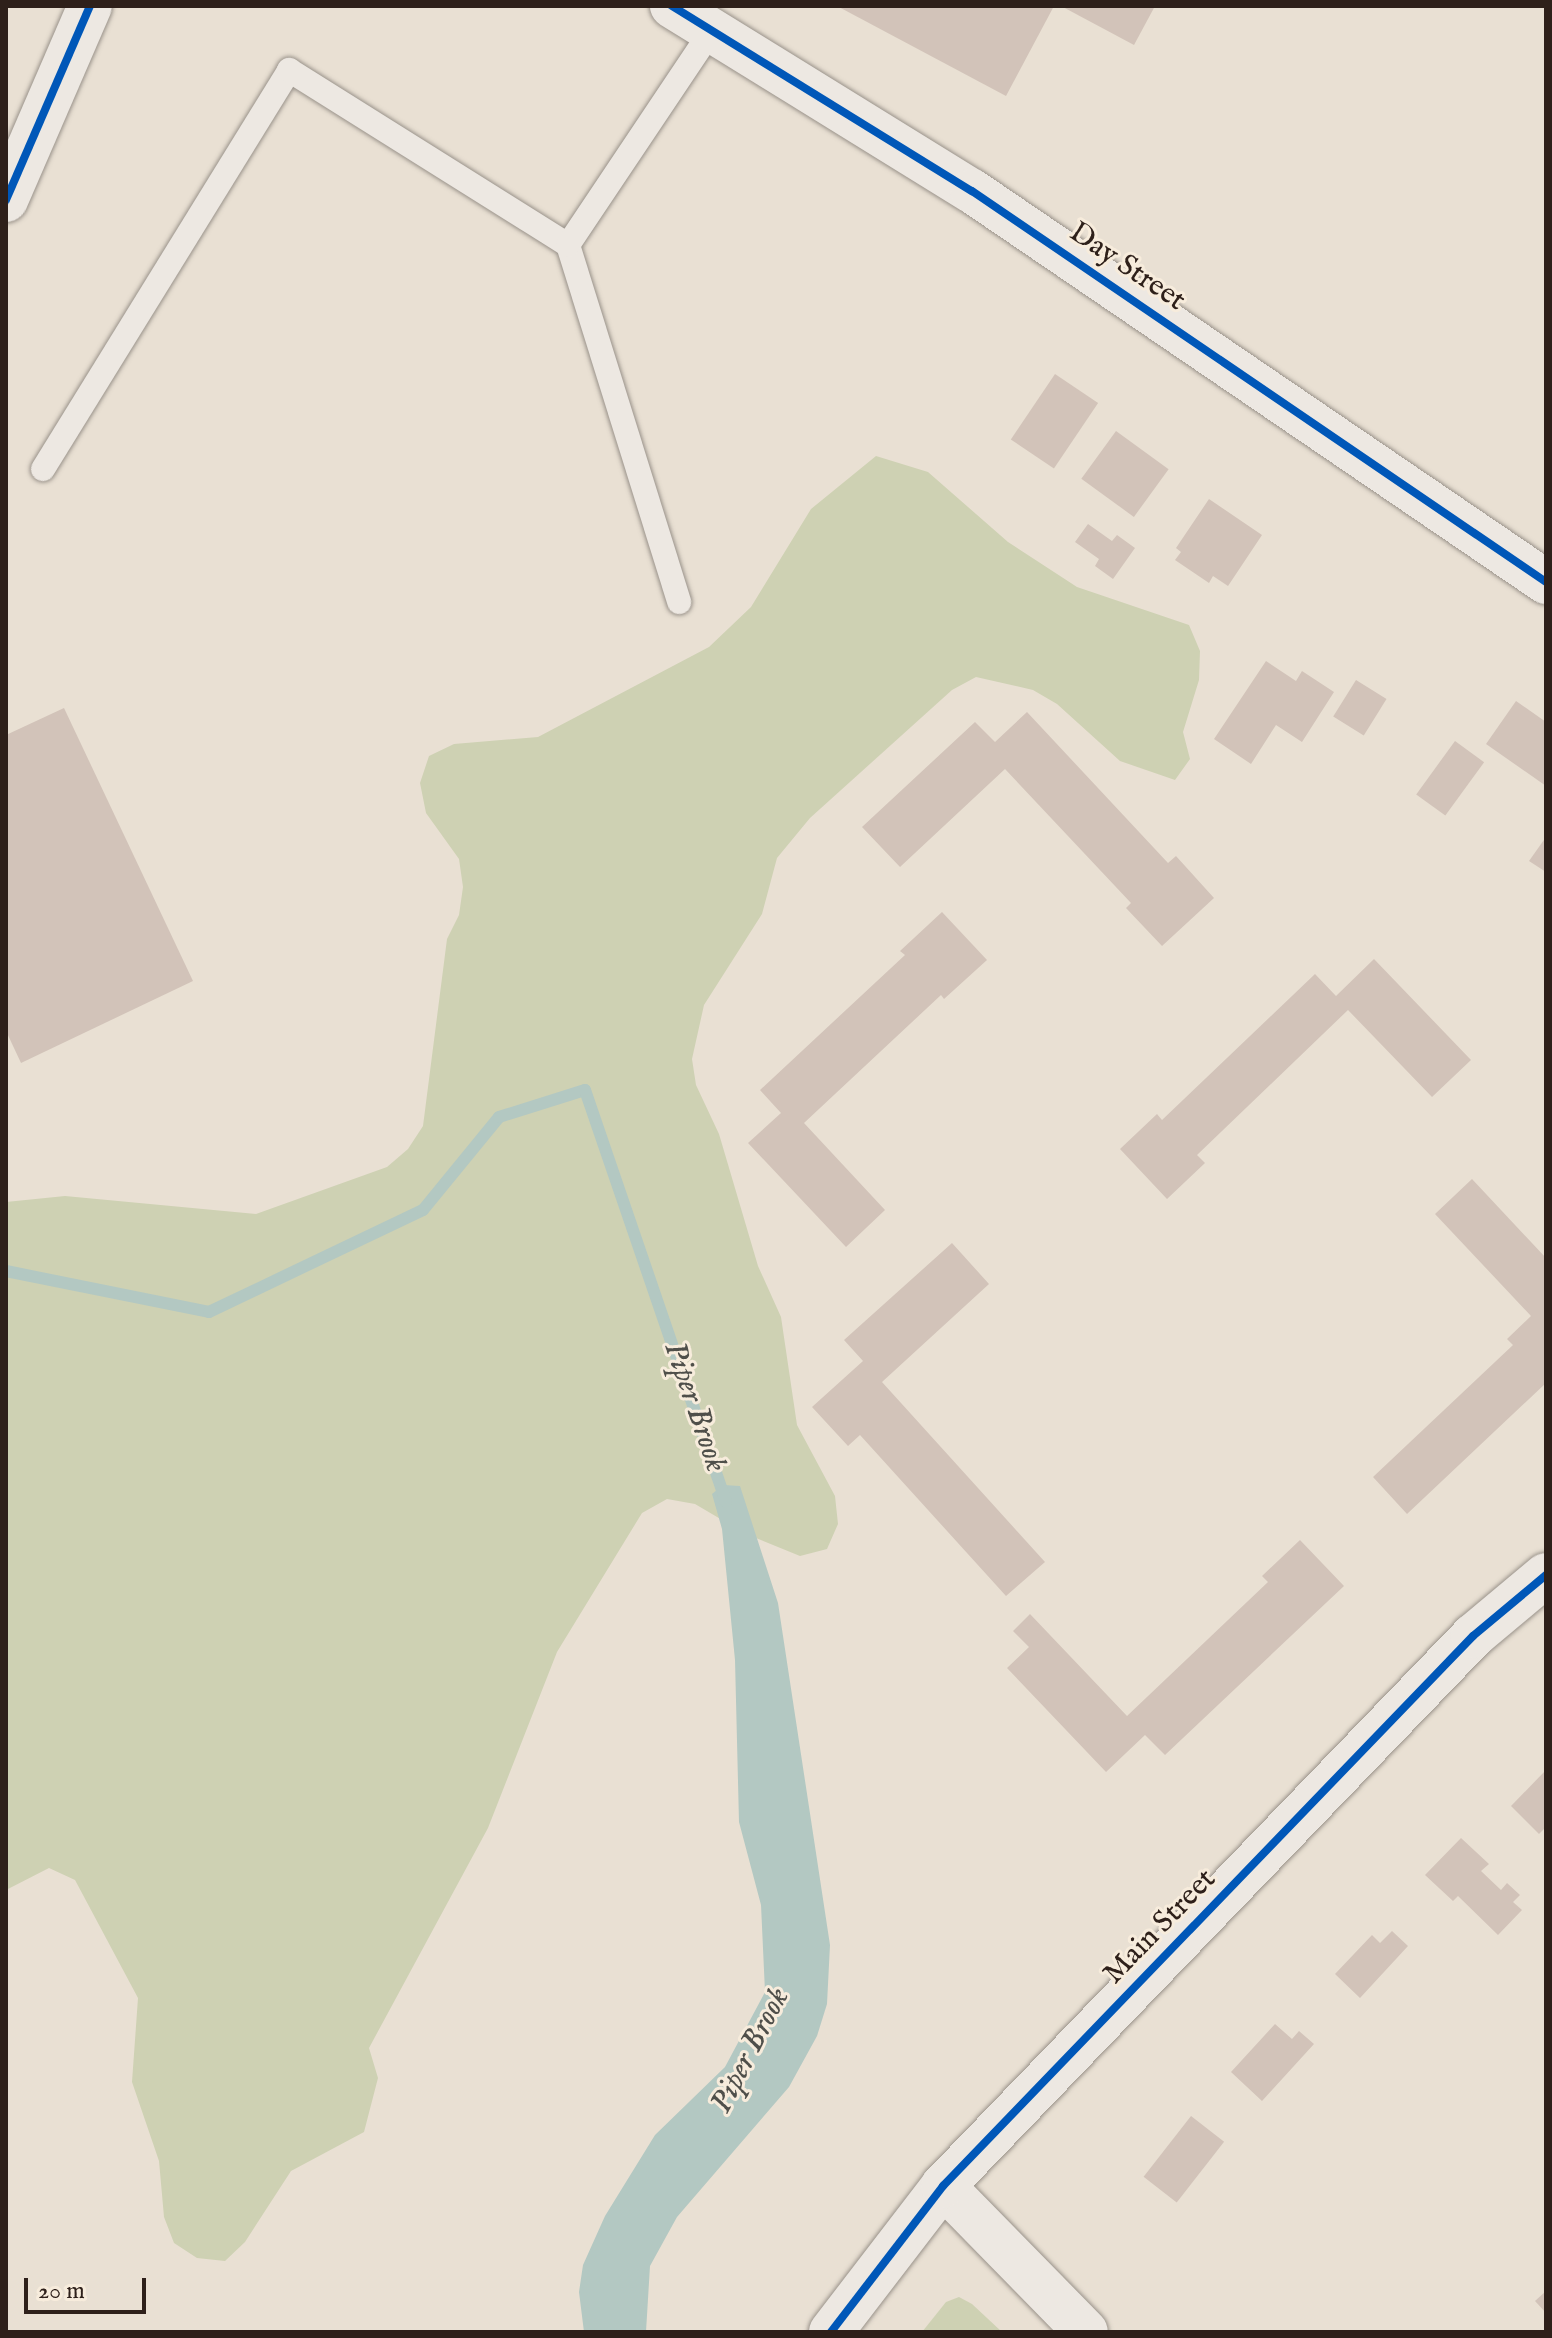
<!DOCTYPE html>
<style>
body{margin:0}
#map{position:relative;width:1552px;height:2338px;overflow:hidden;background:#e9e0d3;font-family:"IM FELL English",serif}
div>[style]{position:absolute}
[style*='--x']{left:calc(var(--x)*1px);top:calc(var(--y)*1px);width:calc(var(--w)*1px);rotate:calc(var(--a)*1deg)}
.green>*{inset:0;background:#ced1b3}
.water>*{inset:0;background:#b3c8c2}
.stream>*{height:12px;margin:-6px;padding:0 6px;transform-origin:6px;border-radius:6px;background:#b3c8c2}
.building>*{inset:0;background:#d2c3b9;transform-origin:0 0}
.roads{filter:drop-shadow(0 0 2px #99928a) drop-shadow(0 0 2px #99928a)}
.lane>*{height:24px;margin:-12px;padding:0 12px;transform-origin:12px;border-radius:12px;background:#ede8e2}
.street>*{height:44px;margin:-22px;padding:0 22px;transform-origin:22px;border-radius:22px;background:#ede8e2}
.secondary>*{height:44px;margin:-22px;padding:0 22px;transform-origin:22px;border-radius:22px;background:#ede8e2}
.cycleway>*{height:8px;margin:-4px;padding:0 4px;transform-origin:4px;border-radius:4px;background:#0057b8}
span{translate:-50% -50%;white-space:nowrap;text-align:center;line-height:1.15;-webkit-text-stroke:6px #f7ecdc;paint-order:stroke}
.street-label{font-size:30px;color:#2e201a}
.water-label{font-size:32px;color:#4f4f4a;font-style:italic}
.frame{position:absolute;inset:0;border:8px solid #2e201a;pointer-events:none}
.scale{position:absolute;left:24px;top:2278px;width:122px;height:36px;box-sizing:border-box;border:4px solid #2e201a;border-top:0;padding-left:10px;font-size:24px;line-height:28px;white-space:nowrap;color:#2e201a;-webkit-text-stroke:6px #f7ecdc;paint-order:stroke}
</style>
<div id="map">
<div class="green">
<div style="clip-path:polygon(876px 456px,928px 472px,1008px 542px,1077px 587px,1189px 625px,1200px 651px,1199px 680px,1183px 732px,1190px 759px,1175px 780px,1120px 761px,1057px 704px,1033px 690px,976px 677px,952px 690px,810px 818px,777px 858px,762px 914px,704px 1005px,692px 1059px,696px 1085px,719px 1134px,758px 1266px,781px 1317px,797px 1425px,835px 1496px,838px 1524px,827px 1549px,800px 1556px,746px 1534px,695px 1504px,667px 1499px,642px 1513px,557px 1652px,488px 1828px,369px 2048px,378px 2078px,364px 2132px,291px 2171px,245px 2242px,225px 2261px,197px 2258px,174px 2243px,164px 2217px,159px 2161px,132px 2082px,138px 1998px,75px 1880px,49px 1868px,6px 1890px,6px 1202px,65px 1196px,256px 1214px,387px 1167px,408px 1149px,423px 1126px,447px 939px,459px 915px,463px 887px,459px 859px,426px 813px,420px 783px,429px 756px,454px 744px,538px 737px,709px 647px,751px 607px,811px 509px)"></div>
<div style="clip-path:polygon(959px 2297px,972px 2304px,1002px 2332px,922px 2332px,946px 2302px)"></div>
</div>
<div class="water">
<div style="clip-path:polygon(723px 1485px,740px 1486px,778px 1603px,830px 1945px,827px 2004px,817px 2036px,789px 2087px,677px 2217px,650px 2266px,646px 2332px,584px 2332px,579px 2292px,583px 2265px,605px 2216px,655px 2135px,725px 2067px,765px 1992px,761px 1905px,739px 1822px,735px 1660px,722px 1529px,712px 1494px)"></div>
</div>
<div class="stream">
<div style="--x:6;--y:1271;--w:207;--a:11.4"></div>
<div style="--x:209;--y:1312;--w:237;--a:-25.5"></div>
<div style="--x:423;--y:1210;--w:120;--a:-50.7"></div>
<div style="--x:499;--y:1117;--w:90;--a:-17.4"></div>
<div style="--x:585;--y:1090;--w:435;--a:71.1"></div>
</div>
<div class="building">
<div style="clip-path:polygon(837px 6px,1054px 6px,1006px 96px)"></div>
<div style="clip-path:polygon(1061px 6px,1155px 6px,1134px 45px)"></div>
<div style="left:1055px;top:374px;width:52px;height:79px;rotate:34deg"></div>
<div style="left:1116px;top:431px;width:65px;height:59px;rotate:36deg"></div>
<div style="clip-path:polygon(1209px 499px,1262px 535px,1228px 586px,1213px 576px,1209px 583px,1175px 560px,1181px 552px,1176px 548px)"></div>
<div style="clip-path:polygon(1088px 524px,1112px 541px,1117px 535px,1135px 548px,1113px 579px,1095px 566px,1099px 559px,1075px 542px)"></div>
<div style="clip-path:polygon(1266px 661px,1296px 681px,1302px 671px,1334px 692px,1302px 742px,1276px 725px,1251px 764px,1214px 739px)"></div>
<div style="left:1356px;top:680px;width:36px;height:43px;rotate:32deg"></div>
<div style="clip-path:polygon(1516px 701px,1546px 722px,1546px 786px,1486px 744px)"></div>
<div style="clip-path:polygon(64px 708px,193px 981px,21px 1063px,6px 1031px,6px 735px)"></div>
<div style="clip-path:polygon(1027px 712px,1168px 863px,1176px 856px,1214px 898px,1162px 946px,1126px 908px,1131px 903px,1005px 769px,900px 867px,862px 827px,975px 722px,995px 742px)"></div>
<div style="left:1455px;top:741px;width:36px;height:66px;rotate:36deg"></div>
<div style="clip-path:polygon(1546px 837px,1546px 872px,1529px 861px)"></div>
<div style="clip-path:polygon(942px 912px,987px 960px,944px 999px,941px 995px,804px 1123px,885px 1210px,846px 1247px,748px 1143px,781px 1113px,760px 1090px,905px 955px,900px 951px)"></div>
<div style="clip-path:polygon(1374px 959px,1471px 1060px,1432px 1097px,1348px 1010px,1197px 1155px,1205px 1163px,1167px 1199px,1120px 1149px,1157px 1114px,1162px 1120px,1315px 974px,1336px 996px)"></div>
<div style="clip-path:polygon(1472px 1179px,1546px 1258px,1546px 1383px,1407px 1514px,1373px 1477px,1513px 1345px,1507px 1339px,1531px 1316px,1435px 1214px)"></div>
<div style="clip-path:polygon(952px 1243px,989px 1284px,882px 1382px,1045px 1562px,1006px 1596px,860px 1435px,848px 1446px,812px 1407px,863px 1361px,844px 1340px)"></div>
<div style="clip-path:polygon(1300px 1540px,1344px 1586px,1165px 1755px,1145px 1735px,1106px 1772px,1007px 1668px,1029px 1647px,1013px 1631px,1030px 1614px,1127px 1716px,1268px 1582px,1262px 1576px)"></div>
<div style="clip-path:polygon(1546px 1770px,1546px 1827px,1539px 1834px,1511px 1806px)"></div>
<div style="clip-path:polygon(1461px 1838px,1489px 1864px,1481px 1871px,1501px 1890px,1507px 1883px,1520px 1895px,1513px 1902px,1522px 1910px,1498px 1935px,1458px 1896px,1453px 1901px,1425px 1875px)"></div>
<div style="clip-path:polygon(1392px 1931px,1408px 1946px,1360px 1998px,1335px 1974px,1372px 1935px,1380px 1943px)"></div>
<div style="clip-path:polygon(1275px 2024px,1292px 2039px,1299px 2031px,1314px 2044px,1262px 2101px,1231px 2072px)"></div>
<div style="left:1191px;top:2116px;width:42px;height:77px;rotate:38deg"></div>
<div style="clip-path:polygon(1546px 2291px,1546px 2313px,1535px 2301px)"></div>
</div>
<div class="roads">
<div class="lane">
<div style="--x:568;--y:245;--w:374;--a:72.7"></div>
<div style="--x:43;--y:469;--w:469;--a:-58.3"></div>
<div style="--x:289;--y:70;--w:329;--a:32.1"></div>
<div style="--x:568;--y:245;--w:259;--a:-56.2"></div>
</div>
<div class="street">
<div style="--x:672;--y:6;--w:352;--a:31.7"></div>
<div style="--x:972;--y:191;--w:695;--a:34.26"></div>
<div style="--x:6;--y:200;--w:211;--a:-66.6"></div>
<div style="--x:943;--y:2186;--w:204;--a:45.6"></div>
</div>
<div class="secondary">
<div style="--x:831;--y:2332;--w:184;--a:-52.5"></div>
<div style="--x:943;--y:2186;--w:764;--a:-46.06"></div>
<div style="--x:1473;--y:1636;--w:95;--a:-39.9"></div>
</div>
</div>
<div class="cycleway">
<div style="--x:672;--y:6;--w:352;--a:31.7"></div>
<div style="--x:972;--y:191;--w:695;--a:34.26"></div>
<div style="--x:6;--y:200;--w:211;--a:-66.6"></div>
<div style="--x:831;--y:2332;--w:184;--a:-52.5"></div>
<div style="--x:943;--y:2186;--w:764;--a:-46.06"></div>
<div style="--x:1473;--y:1636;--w:95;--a:-39.9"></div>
</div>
<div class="street-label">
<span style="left:1127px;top:267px;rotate:34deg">Day Street</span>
<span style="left:1160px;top:1927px;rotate:-46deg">Main Street</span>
</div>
<div class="water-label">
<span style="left:694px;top:1407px;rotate:71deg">Piper Brook</span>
<span style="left:751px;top:2051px;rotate:-63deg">Piper Brook</span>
</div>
<div class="frame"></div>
<div class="scale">20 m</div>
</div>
